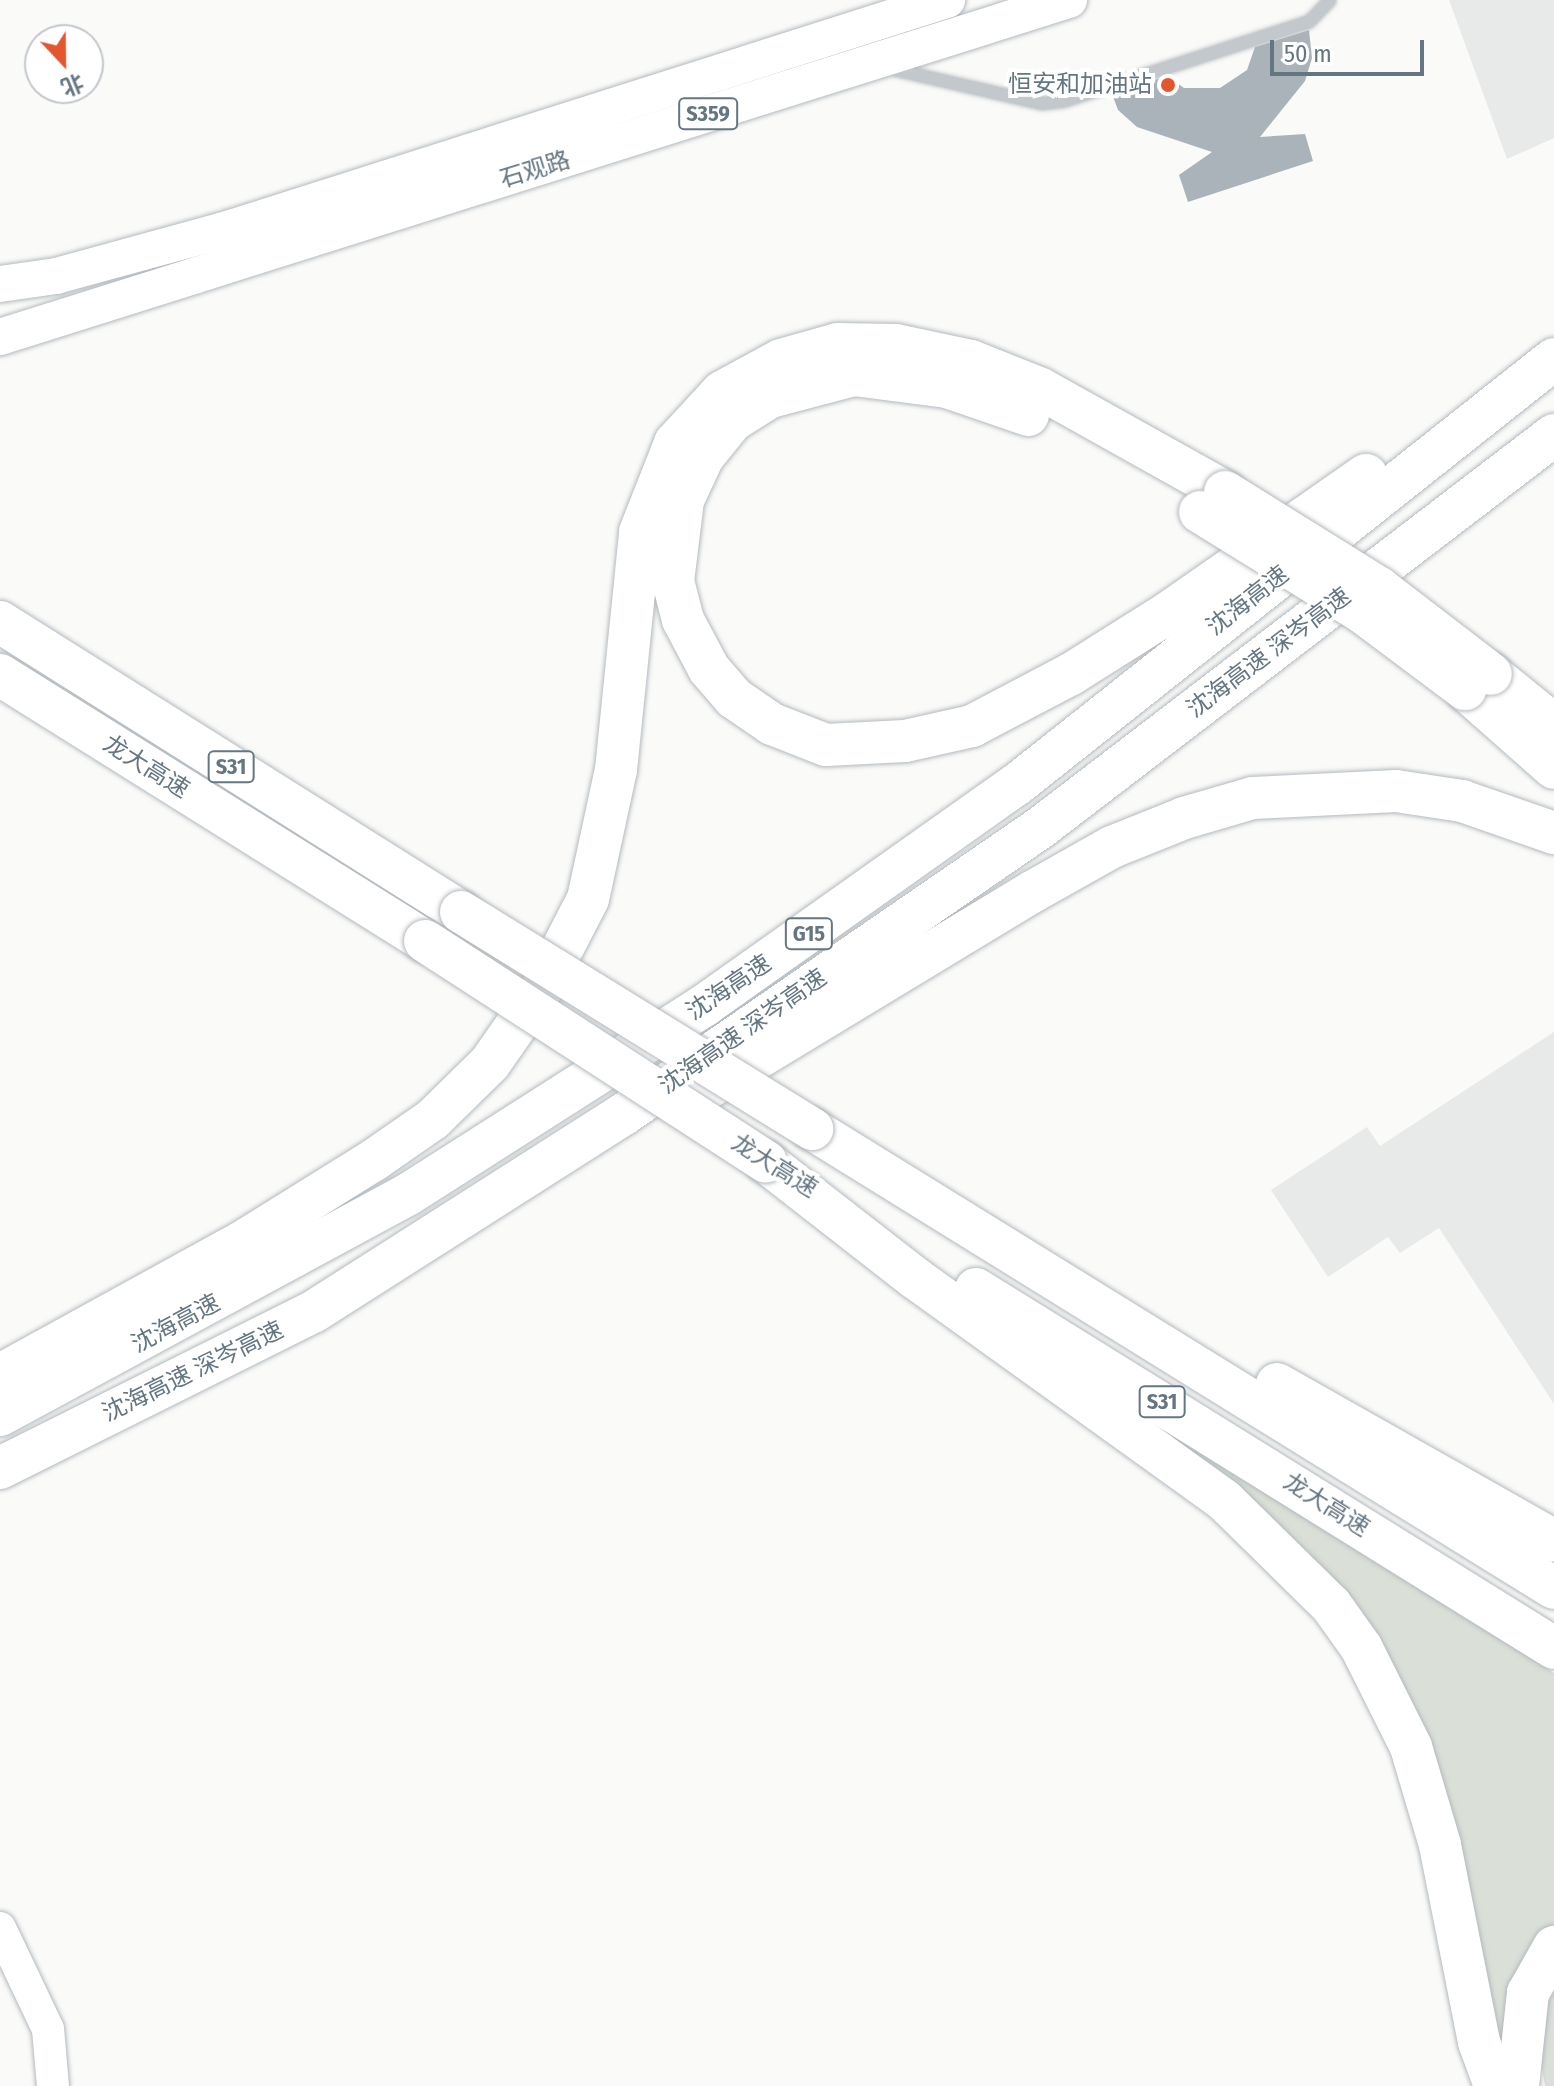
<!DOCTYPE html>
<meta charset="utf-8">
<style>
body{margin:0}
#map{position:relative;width:1554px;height:2086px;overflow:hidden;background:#fafaf8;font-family:"Fira Sans Condensed","Noto Sans SC",sans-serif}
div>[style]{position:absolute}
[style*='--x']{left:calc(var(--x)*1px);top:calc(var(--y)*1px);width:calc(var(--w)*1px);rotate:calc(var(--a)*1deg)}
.built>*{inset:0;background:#e8e9e9}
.green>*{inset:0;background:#dadfd7}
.building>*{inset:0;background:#aab3b9}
.roads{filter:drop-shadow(0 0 2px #b3babf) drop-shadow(0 0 2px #b3babf)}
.lane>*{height:11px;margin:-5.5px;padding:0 5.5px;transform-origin:5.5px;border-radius:5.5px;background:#c3c8cc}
.secondary>*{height:32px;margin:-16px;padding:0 16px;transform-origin:16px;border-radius:16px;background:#fff}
.primary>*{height:36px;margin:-18px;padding:0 18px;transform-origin:18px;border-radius:18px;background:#fff}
.highway>*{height:42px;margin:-21px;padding:0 21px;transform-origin:21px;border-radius:21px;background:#fff}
.bridges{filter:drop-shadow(0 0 2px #b4b9bd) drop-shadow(0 0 2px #b4b9bd)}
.highway-bridge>*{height:42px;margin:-21px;padding:0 21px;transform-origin:21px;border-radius:21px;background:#fff}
.dots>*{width:22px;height:22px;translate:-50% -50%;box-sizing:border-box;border:4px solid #fff;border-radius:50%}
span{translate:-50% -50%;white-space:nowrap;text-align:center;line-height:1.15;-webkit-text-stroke:8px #fff;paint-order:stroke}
.shield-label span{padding:2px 6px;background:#fff;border:2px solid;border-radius:6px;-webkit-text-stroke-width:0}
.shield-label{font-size:22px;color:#657683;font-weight:700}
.poi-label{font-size:24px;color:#657683}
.right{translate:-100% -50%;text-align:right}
.street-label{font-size:24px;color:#657683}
.north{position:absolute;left:24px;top:24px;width:80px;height:80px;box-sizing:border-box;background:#fff;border:2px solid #c1c8cd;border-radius:50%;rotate:158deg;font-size:22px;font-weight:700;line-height:32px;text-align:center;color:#657683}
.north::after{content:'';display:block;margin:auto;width:28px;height:36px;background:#e4572e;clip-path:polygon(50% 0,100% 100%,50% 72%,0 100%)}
.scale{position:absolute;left:1270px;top:40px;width:154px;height:36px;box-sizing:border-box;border:4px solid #657683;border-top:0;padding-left:10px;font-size:24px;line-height:28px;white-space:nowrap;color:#657683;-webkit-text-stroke:6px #fff;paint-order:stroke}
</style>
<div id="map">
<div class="built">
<div style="clip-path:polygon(1449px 0,1554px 0,1554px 138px,1507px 159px)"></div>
<div style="clip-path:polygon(1554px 1032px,1554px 1404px,1439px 1228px,1400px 1253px,1388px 1237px,1328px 1277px,1271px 1190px,1367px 1127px,1380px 1146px)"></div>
</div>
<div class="green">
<div style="clip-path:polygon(1147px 1414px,1554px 1673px,1554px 1924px,1530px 1961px,1507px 2086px,1426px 1738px,1143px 1422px)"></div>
<div style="clip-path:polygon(1554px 1978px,1554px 2086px,1545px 2086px,1537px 2039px)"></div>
</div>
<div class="building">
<div style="clip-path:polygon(1309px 30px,1312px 58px,1305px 81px,1260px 137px,1305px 134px,1313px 161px,1188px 202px,1179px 175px,1212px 152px,1137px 127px,1118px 110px,1112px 94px,1167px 76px,1184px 88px,1220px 88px,1247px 70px,1255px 47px)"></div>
</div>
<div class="roads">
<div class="lane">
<div style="--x:889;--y:68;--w:157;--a:12.9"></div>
<div style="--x:1042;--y:103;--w:23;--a:-7"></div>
<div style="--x:1065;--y:100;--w:256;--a:-17.9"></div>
<div style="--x:1309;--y:21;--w:29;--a:-46"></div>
</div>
<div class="secondary">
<div style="--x:0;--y:1928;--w:112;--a:64.6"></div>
<div style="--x:48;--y:2029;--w:57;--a:85"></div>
</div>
<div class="primary">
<div style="--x:0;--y:284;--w:57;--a:-8.1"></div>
<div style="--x:56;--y:276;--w:171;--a:-15.3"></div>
<div style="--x:221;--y:231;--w:762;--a:-17.65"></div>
<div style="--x:0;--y:337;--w:1121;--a:-17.5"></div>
</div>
<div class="highway">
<div style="--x:1028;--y:415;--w:86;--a:-160.9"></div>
<div style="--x:947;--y:387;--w:94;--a:-172.6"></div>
<div style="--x:854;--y:375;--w:87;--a:165.3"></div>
<div style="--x:770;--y:397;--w:45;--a:147.7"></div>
<div style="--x:732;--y:421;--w:46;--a:128.9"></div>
<div style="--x:703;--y:457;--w:47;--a:114.9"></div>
<div style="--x:683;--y:500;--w:82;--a:97"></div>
<div style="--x:673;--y:581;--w:40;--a:75.6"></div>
<div style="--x:683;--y:620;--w:55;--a:62"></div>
<div style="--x:709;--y:669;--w:38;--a:49"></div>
<div style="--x:734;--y:698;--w:46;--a:34.4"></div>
<div style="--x:772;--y:724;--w:58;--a:21.3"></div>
<div style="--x:826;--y:745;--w:79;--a:-2.9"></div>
<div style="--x:905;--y:741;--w:69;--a:-12.6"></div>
<div style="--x:972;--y:726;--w:112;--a:-27.7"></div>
<div style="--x:1071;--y:674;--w:118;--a:-32.2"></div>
<div style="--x:1171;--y:611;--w:238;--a:-34.9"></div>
<div style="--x:0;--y:622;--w:545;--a:32.17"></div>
<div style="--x:1491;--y:674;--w:81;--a:39"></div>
<div style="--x:0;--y:675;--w:501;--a:32.04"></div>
<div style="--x:1467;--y:691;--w:116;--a:41.5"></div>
<div style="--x:700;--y:1093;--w:388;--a:-31.2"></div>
<div style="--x:1032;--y:892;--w:92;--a:-29.4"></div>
<div style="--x:1112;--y:847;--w:78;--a:-21.9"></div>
<div style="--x:1184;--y:818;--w:72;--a:-16.2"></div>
<div style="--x:1253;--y:798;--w:143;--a:-2.8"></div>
<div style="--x:1396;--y:791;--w:67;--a:8.6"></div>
<div style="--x:1462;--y:801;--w:97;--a:19.2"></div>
<div style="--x:812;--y:1129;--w:872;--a:31.74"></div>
<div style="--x:766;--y:1162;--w:189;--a:37.9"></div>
<div style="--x:915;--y:1278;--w:380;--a:35.7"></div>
<div style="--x:1224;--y:1500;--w:150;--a:44.5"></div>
<div style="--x:1331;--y:1605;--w:52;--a:54.5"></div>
<div style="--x:1361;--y:1647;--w:112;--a:63.4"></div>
<div style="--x:1411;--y:1747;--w:102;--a:73.5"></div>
<div style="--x:1440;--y:1845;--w:201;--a:78.8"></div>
<div style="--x:1479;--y:2042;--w:47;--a:70"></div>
<div style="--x:976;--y:1289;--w:680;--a:31.84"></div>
<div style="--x:0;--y:1375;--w:282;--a:-28.8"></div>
<div style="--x:247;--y:1239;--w:150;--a:-31.9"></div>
<div style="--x:374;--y:1160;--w:72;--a:-34.8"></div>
<div style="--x:433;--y:1119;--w:80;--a:-44.5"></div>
<div style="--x:490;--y:1063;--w:89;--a:-55.1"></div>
<div style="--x:541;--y:990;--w:102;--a:-62.7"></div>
<div style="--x:588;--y:899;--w:132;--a:-77.8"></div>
<div style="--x:616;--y:770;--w:239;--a:-84.2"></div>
<div style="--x:640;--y:532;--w:96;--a:-68.5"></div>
<div style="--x:675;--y:443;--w:69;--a:-47.3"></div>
<div style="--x:722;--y:392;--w:67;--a:-28.5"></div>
<div style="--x:781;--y:360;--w:59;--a:-15.7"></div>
<div style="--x:838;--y:344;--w:58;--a:1"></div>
<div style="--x:896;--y:345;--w:77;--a:12"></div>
<div style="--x:971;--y:361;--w:75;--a:21.8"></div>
<div style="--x:1041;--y:389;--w:211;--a:29.2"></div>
<div style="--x:1277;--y:1384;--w:318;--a:29.5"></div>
<div style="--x:0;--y:1415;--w:463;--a:-28.4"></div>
<div style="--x:407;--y:1195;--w:353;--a:-32.5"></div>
<div style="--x:705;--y:1005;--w:381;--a:-35.3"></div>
<div style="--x:1016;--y:785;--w:686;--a:-38.37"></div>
<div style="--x:0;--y:1468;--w:350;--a:-26.5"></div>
<div style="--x:313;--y:1312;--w:369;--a:-32.5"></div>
<div style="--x:624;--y:1114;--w:505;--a:-34.51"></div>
<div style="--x:1040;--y:828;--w:647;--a:-37.4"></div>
<div style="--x:1518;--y:2086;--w:94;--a:-83.9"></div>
<div style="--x:1528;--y:1993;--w:53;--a:-60.5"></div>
</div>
</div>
<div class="bridges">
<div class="highway-bridge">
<div style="--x:1225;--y:492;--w:181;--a:31.9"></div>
<div style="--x:1379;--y:588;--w:141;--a:37.5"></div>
<div style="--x:1200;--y:512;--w:190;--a:31.7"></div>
<div style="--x:1362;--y:612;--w:129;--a:36.8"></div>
<div style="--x:461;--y:912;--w:413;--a:31.7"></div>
<div style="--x:425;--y:941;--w:406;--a:32.9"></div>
</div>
</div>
<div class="dots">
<div style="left:1168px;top:85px;background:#e4572e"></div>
</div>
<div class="shield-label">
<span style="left:708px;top:114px">S359</span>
<span style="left:231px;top:767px">S31</span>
<span style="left:809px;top:934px">G15</span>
<span style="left:1162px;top:1402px">S31</span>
</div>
<div class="poi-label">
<span class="right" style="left:1152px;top:85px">恒安和加油站</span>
</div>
<div class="street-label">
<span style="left:535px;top:170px;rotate:-17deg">石观路</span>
<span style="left:1248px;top:601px;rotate:-38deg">沈海高速</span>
<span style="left:1269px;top:653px;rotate:-37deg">沈海高速 深岑高速</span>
<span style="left:146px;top:767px;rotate:32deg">龙大高速</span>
<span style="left:729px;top:988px;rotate:-34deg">沈海高速</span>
<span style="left:743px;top:1032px;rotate:-35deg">沈海高速 深岑高速</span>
<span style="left:774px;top:1166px;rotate:32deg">龙大高速</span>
<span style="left:176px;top:1324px;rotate:-28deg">沈海高速</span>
<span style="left:193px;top:1372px;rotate:-26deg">沈海高速 深岑高速</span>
<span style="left:1326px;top:1505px;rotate:32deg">龙大高速</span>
</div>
<div class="north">北</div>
<div class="scale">50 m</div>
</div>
